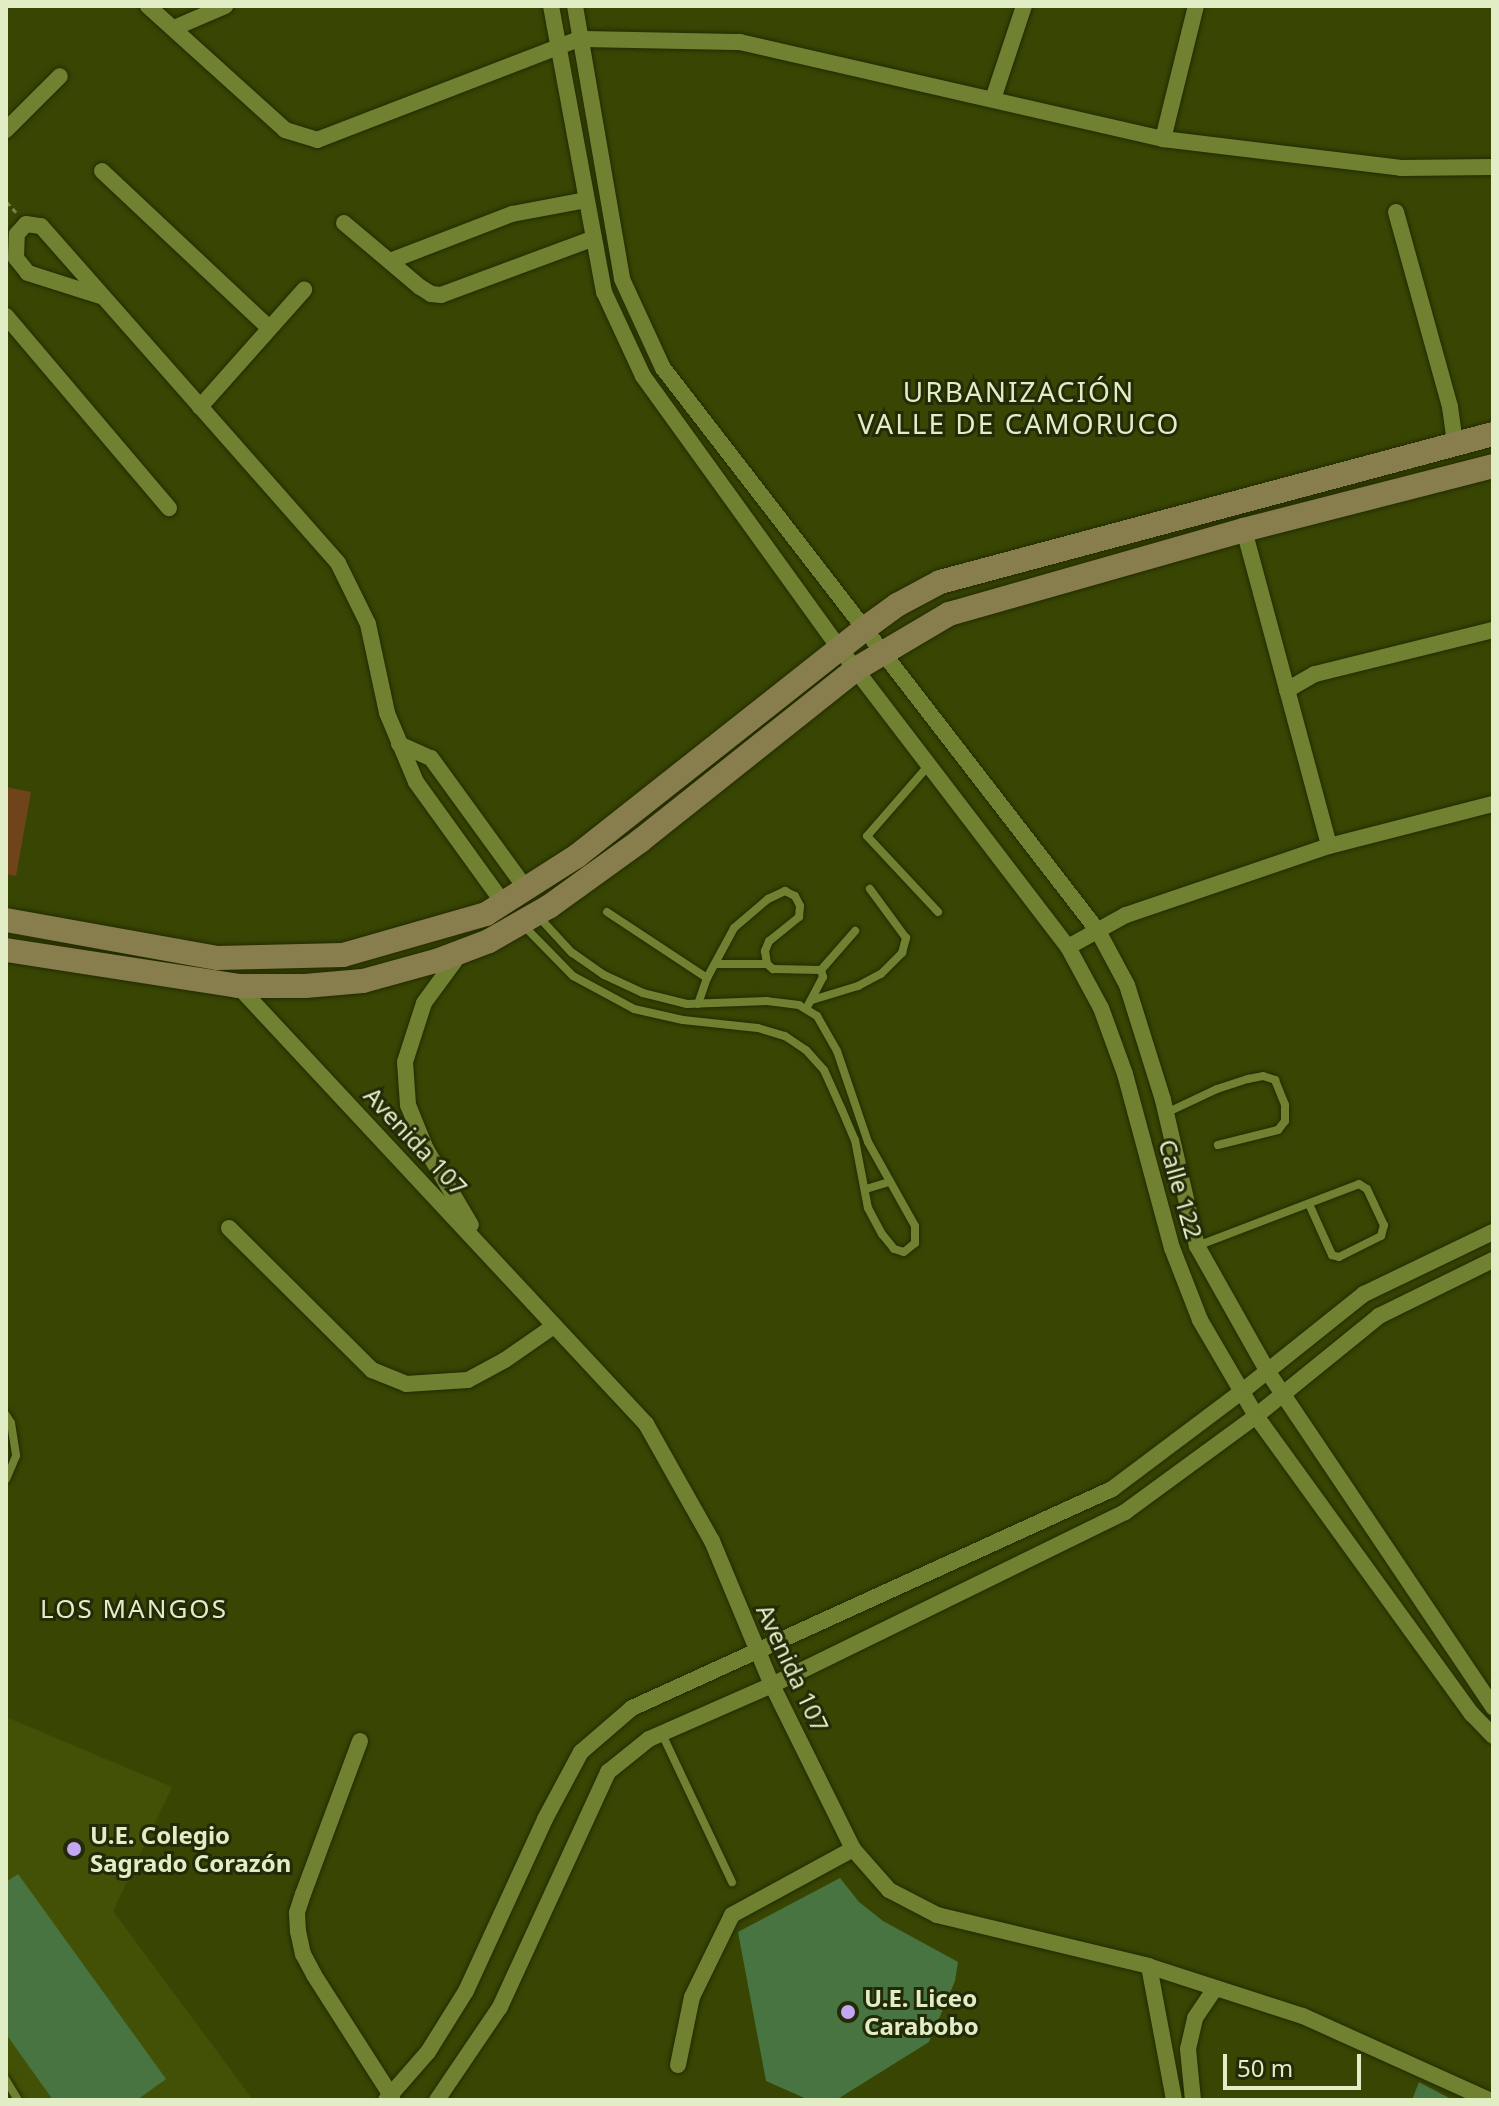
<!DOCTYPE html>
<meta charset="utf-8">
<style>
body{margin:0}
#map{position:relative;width:1499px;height:2106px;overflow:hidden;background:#394603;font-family:"Noto Sans",sans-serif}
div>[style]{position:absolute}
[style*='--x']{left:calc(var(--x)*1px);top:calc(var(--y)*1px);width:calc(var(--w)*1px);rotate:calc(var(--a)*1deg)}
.built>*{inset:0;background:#435106}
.green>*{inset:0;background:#70441b}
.building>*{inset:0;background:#487441}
.path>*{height:3px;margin-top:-1.5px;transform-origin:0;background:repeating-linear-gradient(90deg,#758248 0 6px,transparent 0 10px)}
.roads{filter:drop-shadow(0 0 2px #222b00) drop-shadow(0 0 2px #222b00)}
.lane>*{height:8px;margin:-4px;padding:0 4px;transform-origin:4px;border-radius:4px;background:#708232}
.street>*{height:16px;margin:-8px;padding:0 8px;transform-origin:8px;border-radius:8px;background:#708232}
.secondary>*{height:24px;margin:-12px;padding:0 12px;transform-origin:12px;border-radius:12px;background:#887e4d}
.dots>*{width:22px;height:22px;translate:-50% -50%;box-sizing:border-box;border:4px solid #232a08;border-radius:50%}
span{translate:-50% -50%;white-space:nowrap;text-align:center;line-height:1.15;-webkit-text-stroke:6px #232a08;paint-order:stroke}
.street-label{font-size:24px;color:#e1edc5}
.poi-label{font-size:24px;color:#e1edc5;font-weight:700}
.left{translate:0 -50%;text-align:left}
.neighbourhood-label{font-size:26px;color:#e1edc5;letter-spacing:2px}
.quarter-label{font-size:28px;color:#e1edc5;letter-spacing:2px}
.frame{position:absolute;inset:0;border:8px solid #e1edc5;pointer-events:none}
.scale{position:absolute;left:1223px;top:2054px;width:138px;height:36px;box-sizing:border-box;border:4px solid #e1edc5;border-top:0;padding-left:10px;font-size:24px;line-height:28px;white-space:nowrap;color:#e1edc5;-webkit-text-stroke:6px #232a08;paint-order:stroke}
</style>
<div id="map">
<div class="built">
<div style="clip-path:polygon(6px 1717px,172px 1787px,113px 1911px,253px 2100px,6px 2100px)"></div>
</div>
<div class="green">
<div style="clip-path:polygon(6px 787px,31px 792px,16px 876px,6px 874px)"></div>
</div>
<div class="building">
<div style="clip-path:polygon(18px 1874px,166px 2079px,137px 2100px,53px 2100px,6px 2034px,6px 1882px)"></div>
<div style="clip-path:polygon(840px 1878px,859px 1902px,883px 1921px,958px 1962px,955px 1981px,929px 2042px,836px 2100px,809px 2100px,766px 2081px,738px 1932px)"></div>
<div style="clip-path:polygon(1419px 2082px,1453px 2100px,1412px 2100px)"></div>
</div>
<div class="path">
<div style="--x:6;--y:201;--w:15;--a:48"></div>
</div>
<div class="roads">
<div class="lane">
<div style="--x:929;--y:765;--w:94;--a:131.1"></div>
<div style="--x:867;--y:836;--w:104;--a:46.9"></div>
<div style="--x:607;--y:912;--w:120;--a:33.4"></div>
<div style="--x:524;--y:926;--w:70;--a:45.6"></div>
<div style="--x:573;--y:976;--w:69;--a:28.4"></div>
<div style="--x:634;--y:1009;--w:50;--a:12.7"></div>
<div style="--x:683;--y:1020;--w:75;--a:6.1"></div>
<div style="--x:758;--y:1028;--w:28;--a:17"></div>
<div style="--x:785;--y:1036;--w:25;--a:34"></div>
<div style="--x:806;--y:1050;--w:27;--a:48"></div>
<div style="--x:824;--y:1070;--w:44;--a:65.8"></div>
<div style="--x:842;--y:1110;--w:33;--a:67"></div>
<div style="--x:855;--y:1140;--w:69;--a:79.2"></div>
<div style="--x:868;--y:1208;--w:30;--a:62"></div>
<div style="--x:882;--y:1234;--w:19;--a:51"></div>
<div style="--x:894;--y:1249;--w:10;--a:17"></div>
<div style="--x:904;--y:1252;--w:14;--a:-39"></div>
<div style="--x:915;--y:1243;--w:17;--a:-90"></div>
<div style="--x:915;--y:1226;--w:96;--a:-119.2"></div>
<div style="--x:868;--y:1142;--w:96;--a:-108.8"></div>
<div style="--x:837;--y:1051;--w:40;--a:-119.7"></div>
<div style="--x:817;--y:1016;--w:21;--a:-149"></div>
<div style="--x:799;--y:1005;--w:32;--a:-173"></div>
<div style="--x:767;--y:1001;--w:80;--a:177.9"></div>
<div style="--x:687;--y:1004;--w:45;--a:-166"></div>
<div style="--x:643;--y:993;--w:43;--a:-155.2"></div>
<div style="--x:604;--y:975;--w:39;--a:-145"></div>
<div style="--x:572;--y:953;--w:50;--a:-132.6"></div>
<div style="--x:715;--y:964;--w:52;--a:0"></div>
<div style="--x:821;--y:970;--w:52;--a:-48.9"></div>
<div style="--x:812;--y:1000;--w:48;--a:-16.9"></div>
<div style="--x:858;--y:986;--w:26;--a:-28"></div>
<div style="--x:881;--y:974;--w:30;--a:-45"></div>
<div style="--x:902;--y:953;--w:16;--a:-75"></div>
<div style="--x:906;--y:938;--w:61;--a:-126.3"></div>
<div style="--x:698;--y:1004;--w:28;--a:-71"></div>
<div style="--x:707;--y:978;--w:57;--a:-61.6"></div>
<div style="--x:734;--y:928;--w:45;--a:-40.5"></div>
<div style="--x:768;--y:899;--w:19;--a:-25"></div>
<div style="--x:785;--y:891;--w:11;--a:27"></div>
<div style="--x:795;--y:896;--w:11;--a:63"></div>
<div style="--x:800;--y:906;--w:11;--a:95"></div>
<div style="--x:799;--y:917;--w:38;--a:141"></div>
<div style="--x:769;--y:941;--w:11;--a:112"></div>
<div style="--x:765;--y:951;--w:13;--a:81"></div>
<div style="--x:767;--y:964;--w:8;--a:40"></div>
<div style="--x:773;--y:969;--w:48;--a:1.2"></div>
<div style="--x:821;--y:970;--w:7;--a:74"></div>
<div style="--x:823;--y:977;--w:36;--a:118"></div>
<div style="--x:1166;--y:1113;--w:56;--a:-25.2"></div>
<div style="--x:1217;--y:1089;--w:33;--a:-18"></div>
<div style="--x:1248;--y:1079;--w:15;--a:-11"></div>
<div style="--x:1263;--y:1076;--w:13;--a:18"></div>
<div style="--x:1275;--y:1080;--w:27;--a:68"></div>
<div style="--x:1285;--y:1105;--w:16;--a:90"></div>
<div style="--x:1285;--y:1121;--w:11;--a:128"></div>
<div style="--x:1278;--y:1130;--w:62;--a:166"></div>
<div style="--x:866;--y:1189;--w:24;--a:-17"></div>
<div style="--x:1197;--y:1246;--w:173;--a:-20.9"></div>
<div style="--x:1359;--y:1184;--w:9;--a:32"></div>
<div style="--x:1367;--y:1189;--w:40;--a:65"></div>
<div style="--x:1384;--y:1225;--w:11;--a:105"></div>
<div style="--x:1381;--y:1236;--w:47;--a:153.4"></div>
<div style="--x:1339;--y:1257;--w:7;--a:-164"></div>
<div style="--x:1332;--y:1255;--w:56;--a:-114.3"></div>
<div style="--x:6;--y:1415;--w:9;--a:58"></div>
<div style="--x:11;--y:1423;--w:33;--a:81"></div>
<div style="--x:16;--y:1456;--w:25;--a:113"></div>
<div style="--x:662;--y:1734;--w:164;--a:64.7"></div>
<div style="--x:6;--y:2080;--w:23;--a:59"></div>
</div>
<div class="street">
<div style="--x:148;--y:6;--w:185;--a:42.1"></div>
<div style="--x:285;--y:130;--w:34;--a:17"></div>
<div style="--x:317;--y:140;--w:281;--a:-21.1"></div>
<div style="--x:579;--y:39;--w:161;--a:1.1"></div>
<div style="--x:740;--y:42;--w:434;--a:12.9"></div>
<div style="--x:1163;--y:139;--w:240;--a:6.9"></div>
<div style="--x:1401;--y:168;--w:92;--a:-0.6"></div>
<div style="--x:551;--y:6;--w:291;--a:79.5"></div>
<div style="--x:604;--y:292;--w:93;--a:65.1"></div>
<div style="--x:643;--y:376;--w:337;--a:54.2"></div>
<div style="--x:840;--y:649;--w:375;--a:52.6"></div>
<div style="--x:1068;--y:947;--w:69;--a:61.6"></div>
<div style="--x:1101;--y:1008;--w:70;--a:70"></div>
<div style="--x:1125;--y:1074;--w:180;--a:74.9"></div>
<div style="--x:1172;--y:1248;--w:77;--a:68.7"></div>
<div style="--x:1200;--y:1320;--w:111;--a:59.7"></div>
<div style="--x:1256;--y:1416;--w:368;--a:54.1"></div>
<div style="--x:1472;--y:1714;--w:30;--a:46"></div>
<div style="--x:575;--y:6;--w:277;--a:80.2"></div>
<div style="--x:622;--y:279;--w:98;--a:65.3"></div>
<div style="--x:663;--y:368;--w:711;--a:52.31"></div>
<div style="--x:1098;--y:931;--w:61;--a:61.8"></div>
<div style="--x:1127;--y:985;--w:121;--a:72.6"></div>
<div style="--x:1163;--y:1100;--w:150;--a:76.9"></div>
<div style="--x:1197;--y:1246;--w:145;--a:60.6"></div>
<div style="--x:1268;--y:1372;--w:404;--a:56.1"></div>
<div style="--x:174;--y:28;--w:56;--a:-23.3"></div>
<div style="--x:993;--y:99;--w:98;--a:-71.6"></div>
<div style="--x:6;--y:130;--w:76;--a:-45"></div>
<div style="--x:1163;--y:139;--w:137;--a:-76.1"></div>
<div style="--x:102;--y:171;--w:228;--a:43.2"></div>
<div style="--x:1396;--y:212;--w:202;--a:74.5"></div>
<div style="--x:1450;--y:407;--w:37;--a:82"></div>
<div style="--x:344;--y:223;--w:99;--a:40.1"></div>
<div style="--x:420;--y:287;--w:13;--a:32"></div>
<div style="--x:431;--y:294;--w:10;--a:6"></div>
<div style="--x:441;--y:295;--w:163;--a:-20.4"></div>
<div style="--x:390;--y:261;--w:131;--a:-21.1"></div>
<div style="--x:512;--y:214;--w:75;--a:-10.7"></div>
<div style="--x:100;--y:296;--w:76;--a:-162.3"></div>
<div style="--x:28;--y:273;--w:19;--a:-129"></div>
<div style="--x:16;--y:258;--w:24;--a:-88"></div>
<div style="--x:17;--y:234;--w:13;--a:-48"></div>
<div style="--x:26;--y:224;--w:15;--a:8"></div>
<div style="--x:41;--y:226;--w:449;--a:48.6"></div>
<div style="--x:338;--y:563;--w:68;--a:63.8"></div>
<div style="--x:368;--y:624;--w:91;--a:77.9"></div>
<div style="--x:387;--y:713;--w:75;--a:67.2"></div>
<div style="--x:416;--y:782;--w:150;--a:54.2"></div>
<div style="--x:6;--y:316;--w:252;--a:49.7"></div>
<div style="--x:200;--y:407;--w:157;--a:-48.4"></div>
<div style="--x:1244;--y:530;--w:327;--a:74.9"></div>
<div style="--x:1329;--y:846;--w:169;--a:-14.4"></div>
<div style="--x:1287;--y:690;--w:32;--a:-30"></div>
<div style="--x:1315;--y:674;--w:183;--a:-13.9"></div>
<div style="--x:399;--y:744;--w:35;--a:24"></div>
<div style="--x:431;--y:758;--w:163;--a:54"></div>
<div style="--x:1068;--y:947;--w:66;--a:-28.9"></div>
<div style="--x:1126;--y:915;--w:214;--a:-18.8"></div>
<div style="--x:462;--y:951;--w:64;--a:126.2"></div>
<div style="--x:424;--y:1003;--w:62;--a:107.9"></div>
<div style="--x:405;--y:1062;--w:43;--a:86"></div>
<div style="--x:408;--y:1105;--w:48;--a:67.8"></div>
<div style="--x:426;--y:1149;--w:88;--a:59.4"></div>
<div style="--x:238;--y:986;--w:599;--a:47.03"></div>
<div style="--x:646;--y:1424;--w:134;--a:60.6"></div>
<div style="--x:712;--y:1541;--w:156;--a:67.4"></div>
<div style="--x:772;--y:1685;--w:183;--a:63.7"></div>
<div style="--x:853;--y:1849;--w:55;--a:48.7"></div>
<div style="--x:889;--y:1890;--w:54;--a:27.5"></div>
<div style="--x:937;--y:1915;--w:214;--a:13.5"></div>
<div style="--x:1145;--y:1965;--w:166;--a:17.9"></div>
<div style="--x:1303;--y:2016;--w:204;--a:24.3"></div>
<div style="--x:229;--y:1228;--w:202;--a:44.8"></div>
<div style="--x:372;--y:1370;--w:37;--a:22"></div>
<div style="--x:406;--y:1384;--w:62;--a:-3.7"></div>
<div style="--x:468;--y:1380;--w:42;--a:-28.4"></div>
<div style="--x:505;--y:1360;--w:60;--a:-34.8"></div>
<div style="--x:360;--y:1741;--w:163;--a:110.4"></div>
<div style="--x:303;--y:1894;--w:20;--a:108"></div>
<div style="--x:297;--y:1913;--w:18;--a:87"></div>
<div style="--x:298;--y:1931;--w:24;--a:78"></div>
<div style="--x:303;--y:1954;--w:24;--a:62"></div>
<div style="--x:314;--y:1975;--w:145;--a:57.4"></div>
<div style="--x:1149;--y:1966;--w:136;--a:79.4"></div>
<div style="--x:678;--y:2065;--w:69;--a:-78.4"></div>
<div style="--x:692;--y:1997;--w:91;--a:-64"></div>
<div style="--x:732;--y:1915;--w:138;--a:-28.6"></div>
<div style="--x:386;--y:2100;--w:64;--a:-48.8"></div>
<div style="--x:428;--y:2052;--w:72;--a:-58.1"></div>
<div style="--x:466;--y:1991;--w:189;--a:-65.3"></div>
<div style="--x:545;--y:1819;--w:76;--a:-61.8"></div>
<div style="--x:581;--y:1752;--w:67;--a:-40.8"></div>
<div style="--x:632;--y:1708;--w:528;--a:-24.52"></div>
<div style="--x:1112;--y:1489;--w:160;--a:-36.9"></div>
<div style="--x:1240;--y:1393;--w:159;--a:-38.6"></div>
<div style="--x:1364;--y:1294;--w:143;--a:-25.7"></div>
<div style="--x:437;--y:2100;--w:112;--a:-55.9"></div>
<div style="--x:500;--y:2007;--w:259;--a:-65.3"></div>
<div style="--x:608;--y:1772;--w:53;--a:-38.8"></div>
<div style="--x:649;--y:1739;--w:134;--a:-23.7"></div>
<div style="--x:772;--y:1685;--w:393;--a:-26.1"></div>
<div style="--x:1125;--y:1512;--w:162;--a:-36.2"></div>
<div style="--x:1256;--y:1416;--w:159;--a:-39.1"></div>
<div style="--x:1379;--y:1316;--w:127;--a:-26.2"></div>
<div style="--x:1193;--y:2100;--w:51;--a:-95.6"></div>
<div style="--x:1188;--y:2049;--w:32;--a:-77"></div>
<div style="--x:1195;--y:2018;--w:36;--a:-56"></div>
</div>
<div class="secondary">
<div style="--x:6;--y:920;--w:215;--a:10.2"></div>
<div style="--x:218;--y:958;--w:125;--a:-1.4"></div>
<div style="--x:343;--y:955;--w:149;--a:-16"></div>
<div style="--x:486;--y:914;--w:108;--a:-32.5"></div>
<div style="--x:577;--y:856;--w:366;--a:-38.3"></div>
<div style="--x:864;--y:629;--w:41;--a:-36"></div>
<div style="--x:897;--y:605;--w:49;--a:-28.1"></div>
<div style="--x:940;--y:582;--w:572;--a:-14.98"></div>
<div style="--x:6;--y:950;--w:235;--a:8.8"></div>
<div style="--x:238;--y:986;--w:67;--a:0"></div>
<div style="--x:305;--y:986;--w:58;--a:-4.9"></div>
<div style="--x:363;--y:981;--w:79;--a:-15.4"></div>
<div style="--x:439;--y:960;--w:53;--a:-20.8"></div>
<div style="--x:489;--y:941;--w:70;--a:-29.8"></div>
<div style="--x:550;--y:906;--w:111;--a:-35.8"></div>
<div style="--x:640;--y:841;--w:276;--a:-38.5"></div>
<div style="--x:856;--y:669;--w:108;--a:-30.6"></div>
<div style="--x:949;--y:614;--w:307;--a:-15.9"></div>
<div style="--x:1244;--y:530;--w:257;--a:-14.4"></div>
</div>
</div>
<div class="dots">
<div style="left:74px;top:1849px;background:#c3a7f2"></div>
<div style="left:848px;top:2012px;background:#c3a7f2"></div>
</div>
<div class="street-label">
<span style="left:416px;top:1141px;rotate:47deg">Avenida 107</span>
<span style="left:1181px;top:1189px;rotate:74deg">Calle 122</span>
<span style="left:793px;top:1668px;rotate:65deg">Avenida 107</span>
</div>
<div class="poi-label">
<span class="left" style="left:90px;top:1849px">U.E. Colegio<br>Sagrado Corazón</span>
<span class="left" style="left:864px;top:2012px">U.E. Liceo<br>Carabobo</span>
</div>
<div class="neighbourhood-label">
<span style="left:134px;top:1609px">LOS MANGOS</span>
</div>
<div class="quarter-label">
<span style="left:1019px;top:407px">URBANIZACIÓN<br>VALLE DE CAMORUCO</span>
</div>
<div class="frame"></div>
<div class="scale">50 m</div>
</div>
